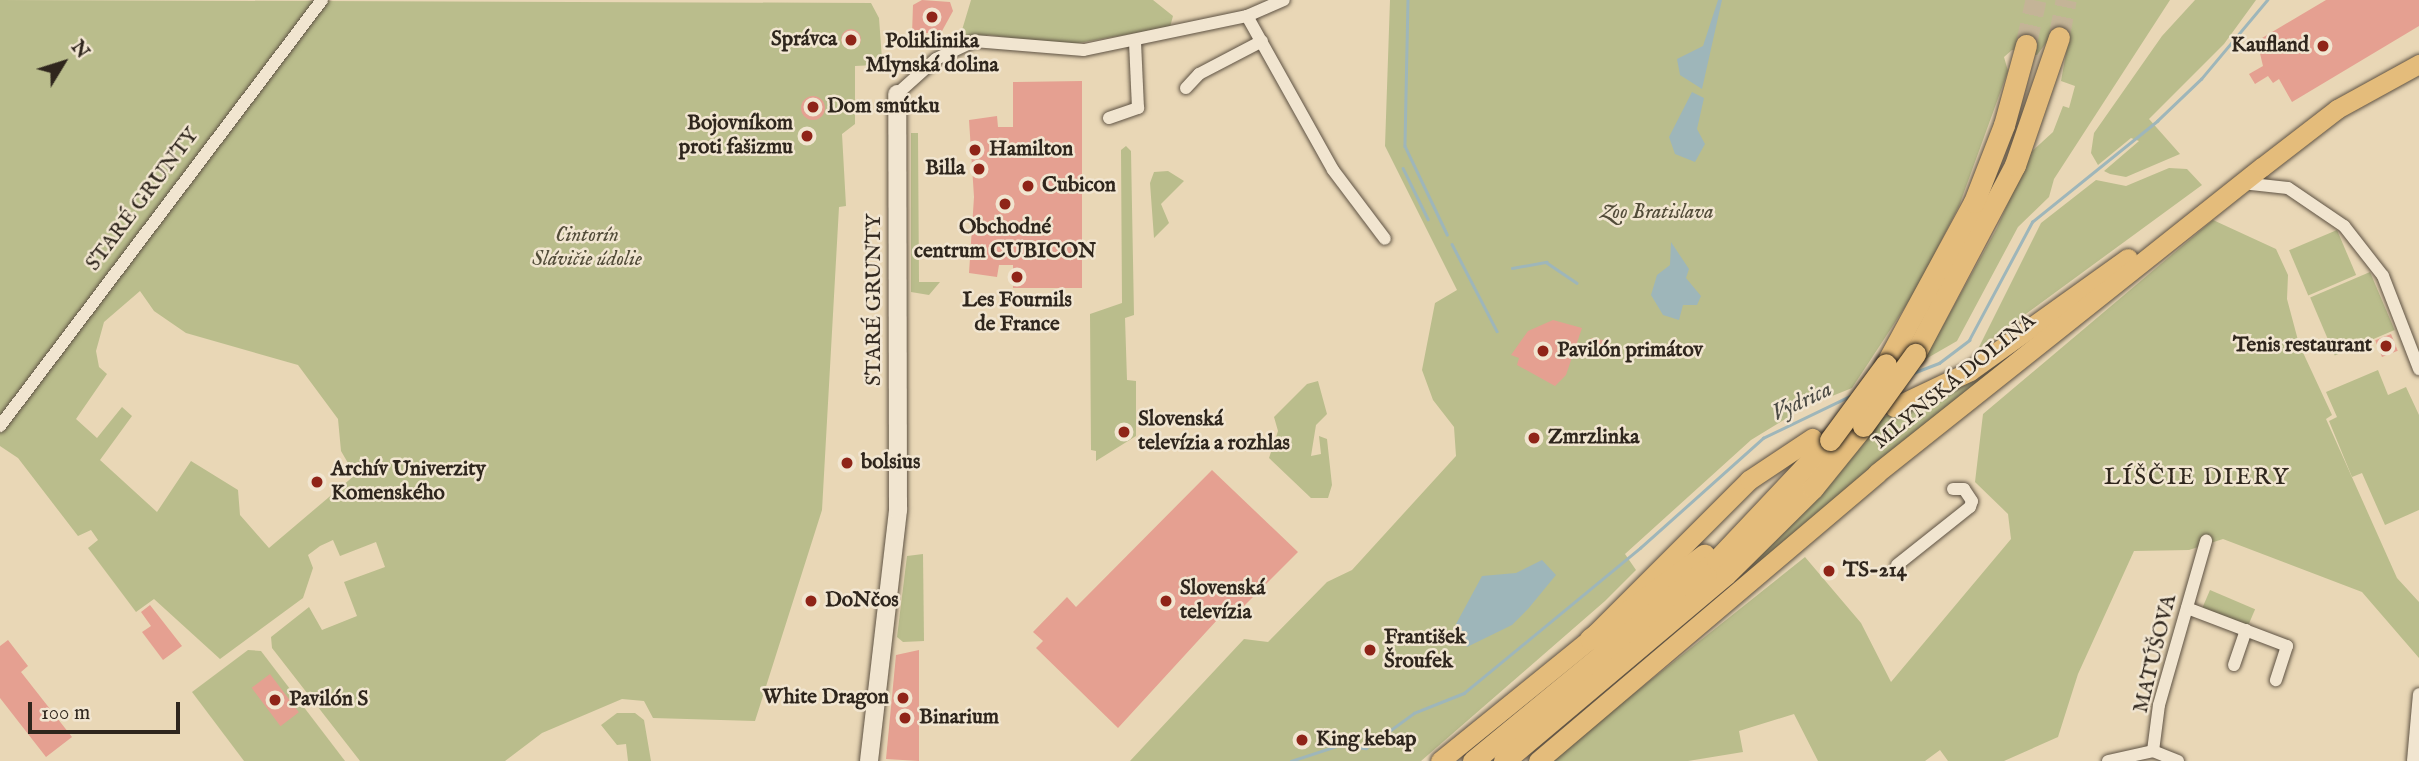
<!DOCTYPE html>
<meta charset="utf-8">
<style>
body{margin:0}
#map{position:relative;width:2419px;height:761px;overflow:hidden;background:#e9d7b6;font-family:"IM FELL English",serif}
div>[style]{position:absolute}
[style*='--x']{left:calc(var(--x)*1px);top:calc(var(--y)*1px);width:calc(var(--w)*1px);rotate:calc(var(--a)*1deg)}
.green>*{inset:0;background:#babd8c;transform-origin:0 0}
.water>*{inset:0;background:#9eb6ba}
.stream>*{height:2.5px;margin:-1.25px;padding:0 1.25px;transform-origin:1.25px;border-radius:1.25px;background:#9eb6ba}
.building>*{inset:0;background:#e5a091;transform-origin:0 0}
.round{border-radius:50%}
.highway-tunnel>*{height:21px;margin-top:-10.5px;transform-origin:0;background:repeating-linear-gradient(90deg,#c4b497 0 21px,transparent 0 31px)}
.roads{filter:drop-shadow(0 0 2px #5e5243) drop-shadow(0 0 2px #5e5243)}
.street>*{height:12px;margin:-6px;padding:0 6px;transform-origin:6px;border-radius:6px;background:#f1e5d0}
.secondary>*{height:18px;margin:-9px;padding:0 9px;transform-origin:9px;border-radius:9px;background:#f1e5d0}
.primary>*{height:19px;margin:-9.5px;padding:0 9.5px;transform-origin:9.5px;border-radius:9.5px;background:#e4bc7b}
.highway>*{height:21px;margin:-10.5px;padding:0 10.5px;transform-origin:10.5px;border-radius:10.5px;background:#e4bc7b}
.bridges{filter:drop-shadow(0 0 2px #2f261d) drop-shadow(0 0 2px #2f261d)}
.highway-bridge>*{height:21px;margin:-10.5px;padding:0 10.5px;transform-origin:10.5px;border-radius:10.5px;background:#e4bc7b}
.dots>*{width:19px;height:19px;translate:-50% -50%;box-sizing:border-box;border:4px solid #f1e5d0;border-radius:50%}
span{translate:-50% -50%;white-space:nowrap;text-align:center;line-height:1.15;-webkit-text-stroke:5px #f1e5d0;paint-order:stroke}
.poi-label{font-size:21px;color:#2f261d;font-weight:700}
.right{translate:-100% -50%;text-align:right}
.left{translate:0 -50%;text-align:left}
.street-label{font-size:21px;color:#2f261d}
.park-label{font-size:21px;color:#524c39;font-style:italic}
.water-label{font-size:23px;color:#4b4a44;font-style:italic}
.neighbourhood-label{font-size:23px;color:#2f261d;letter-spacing:2px}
.north{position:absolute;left:28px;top:28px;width:70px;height:70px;-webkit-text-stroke:5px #f1e5d0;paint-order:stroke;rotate:52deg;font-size:19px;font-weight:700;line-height:28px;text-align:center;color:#2f261d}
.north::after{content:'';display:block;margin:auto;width:24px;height:32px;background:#2f261d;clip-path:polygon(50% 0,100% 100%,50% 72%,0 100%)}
.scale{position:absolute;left:28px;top:702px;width:152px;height:32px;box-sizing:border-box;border:4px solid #2f261d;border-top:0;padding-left:9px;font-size:21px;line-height:24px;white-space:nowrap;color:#2f261d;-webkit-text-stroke:5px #f1e5d0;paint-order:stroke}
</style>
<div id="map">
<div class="green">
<div style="clip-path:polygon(evenodd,0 0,871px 3px,879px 18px,882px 59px,876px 65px,855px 66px,855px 124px,842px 134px,846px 206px,839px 207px,822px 510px,755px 721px,653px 718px,644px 701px,622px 699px,542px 733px,505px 761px,360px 761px,272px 648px,271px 637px,309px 607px,322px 630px,357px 616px,344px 582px,385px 567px,376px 542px,340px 556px,333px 540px,320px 546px,308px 555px,313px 568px,303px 598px,220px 659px,154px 599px,136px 612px,88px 548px,98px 540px,91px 530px,78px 536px,18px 458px,0 446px,0 0,140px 291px,154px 311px,186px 333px,298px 365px,338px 419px,341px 451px,355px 475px,269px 548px,240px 515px,238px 490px,191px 461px,157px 512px,100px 460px,132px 416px,122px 407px,97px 438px,76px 419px,107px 374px,99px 367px,96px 351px,104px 322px,140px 291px)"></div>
<div style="clip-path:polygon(971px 0,1153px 0,1173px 16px,1170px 27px,1067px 45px,989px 35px,959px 40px)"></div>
<div style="clip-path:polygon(1390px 0,2170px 0,2054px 179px,2049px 197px,2018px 227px,1957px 341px,1924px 360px,1997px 228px,2030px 153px,2053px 132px,2063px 106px,2069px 108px,2075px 86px,2061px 81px,2068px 42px,2052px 35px,2037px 55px,2012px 50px,2004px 57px,2008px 71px,1959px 206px,1915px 292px,1852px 388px,1805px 407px,1751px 440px,1625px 554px,1636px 570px,1605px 601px,1421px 761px,1130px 761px,1244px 639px,1268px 642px,1327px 582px,1352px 570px,1456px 456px,1454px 427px,1433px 400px,1422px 370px,1435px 303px,1457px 290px,1385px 146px)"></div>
<div style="clip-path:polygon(2195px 0,2256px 0,2224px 44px,2149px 119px,2180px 154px,2126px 177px,2110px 174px,2104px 171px,2139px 141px,2131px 138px,2098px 165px,2091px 153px,2094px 133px,2162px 36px)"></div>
<div style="clip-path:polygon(911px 133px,918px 133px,919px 282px,940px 282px,929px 295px,911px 292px)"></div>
<div style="clip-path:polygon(1126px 146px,1131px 151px,1134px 315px,1125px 318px,1127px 380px,1136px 381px,1136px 436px,1096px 461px,1096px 451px,1091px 450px,1090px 314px,1122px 303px,1121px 150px)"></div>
<div style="clip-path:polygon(2169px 168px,2187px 169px,2202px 185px,1978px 349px,2041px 223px,2096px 180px,2126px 186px)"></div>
<div style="clip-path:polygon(1168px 171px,1184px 181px,1161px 204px,1169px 223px,1154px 238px,1150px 183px,1154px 172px)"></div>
<div style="clip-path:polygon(2213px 220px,2276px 249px,2288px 275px,2287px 299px,2299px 344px,2332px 415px,2326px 419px,2397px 578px,2419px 602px,2419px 658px,2362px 592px,2223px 539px,2189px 550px,2134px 551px,2078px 674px,2058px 737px,2004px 761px,1948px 761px,1940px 750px,1925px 761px,1818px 761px,1794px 714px,1739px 731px,1743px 752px,1688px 761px,1549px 761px,1805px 557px,1861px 623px,1891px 682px,2011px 539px,2008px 514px,1975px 482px,1983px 414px)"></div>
<div style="left:2337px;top:230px;width:49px;height:52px;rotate:67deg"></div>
<div style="left:2370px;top:272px;width:63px;height:65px;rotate:67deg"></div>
<div style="clip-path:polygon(2113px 277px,1727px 589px,1813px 504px,1884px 417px,1978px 375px)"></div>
<div style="clip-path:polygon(2378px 370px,2388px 395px,2406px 387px,2419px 415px,2419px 510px,2385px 525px,2362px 473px,2352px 477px,2329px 421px,2337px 417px,2326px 392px)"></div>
<div style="clip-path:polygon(1318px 381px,1327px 414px,1316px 425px,1311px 456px,1321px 454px,1319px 436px,1327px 439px,1332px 485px,1328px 498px,1311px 498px,1269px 458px,1278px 431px,1274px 417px,1307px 384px)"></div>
<div style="clip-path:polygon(923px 554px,924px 641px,903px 642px,897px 637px,907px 556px)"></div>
<div style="left:2210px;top:590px;width:49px;height:21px;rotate:23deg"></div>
<div style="clip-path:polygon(248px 650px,261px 651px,345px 761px,244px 761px,192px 692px)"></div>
<div style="clip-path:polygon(617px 713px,635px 713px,644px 720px,651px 761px,628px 761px,626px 744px,617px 745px,601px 725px)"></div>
</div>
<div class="water">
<div style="clip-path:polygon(1718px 0,1722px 0,1702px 89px,1680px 75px,1677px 59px,1703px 46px)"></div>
<div style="clip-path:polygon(1692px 92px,1704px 98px,1697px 129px,1705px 144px,1695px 162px,1675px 154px,1669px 137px)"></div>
<div style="clip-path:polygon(1671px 242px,1689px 269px,1686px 278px,1701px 296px,1697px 305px,1683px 305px,1679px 320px,1663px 315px,1651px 295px,1657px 275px,1670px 265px)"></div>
<div style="clip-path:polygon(1542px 560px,1556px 575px,1528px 609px,1512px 625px,1467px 647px,1456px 624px,1482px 576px,1516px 573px)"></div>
</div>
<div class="stream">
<div style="--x:1408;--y:0;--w:146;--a:91.2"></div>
<div style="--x:1405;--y:146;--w:98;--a:64.5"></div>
<div style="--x:1403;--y:168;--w:57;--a:63.9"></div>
<div style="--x:1452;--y:244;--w:98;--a:62.7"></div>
<div style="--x:1512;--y:268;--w:35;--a:-10"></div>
<div style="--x:1546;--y:262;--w:37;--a:34"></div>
<div style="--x:1913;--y:373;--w:28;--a:-21"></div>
<div style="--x:1939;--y:363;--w:38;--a:-37"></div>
<div style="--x:1969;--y:340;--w:134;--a:-61.9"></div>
<div style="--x:2032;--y:222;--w:161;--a:-38.9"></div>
<div style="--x:2157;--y:121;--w:61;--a:-43.7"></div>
<div style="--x:2201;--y:79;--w:103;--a:-50.1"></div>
<div style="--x:1291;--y:761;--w:52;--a:-18.1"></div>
<div style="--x:1340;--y:745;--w:26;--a:7"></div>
<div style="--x:1366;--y:748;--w:59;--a:-36.1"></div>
<div style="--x:1414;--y:713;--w:54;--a:-21.8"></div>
<div style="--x:1464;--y:693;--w:228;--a:-39.5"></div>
<div style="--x:1640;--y:548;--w:165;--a:-41.8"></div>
<div style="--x:1763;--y:438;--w:101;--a:-25.8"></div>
</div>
<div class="building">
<div style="clip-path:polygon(922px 0,950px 2px,953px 11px,942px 31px,912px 35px,913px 5px)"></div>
<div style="clip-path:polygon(2326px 0,2419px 0,2419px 26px,2292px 102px,2279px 79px,2273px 83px,2268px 76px,2255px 84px,2249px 74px,2263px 66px,2257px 41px)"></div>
<div class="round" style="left:841px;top:29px;width:20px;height:20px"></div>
<div style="clip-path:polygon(1082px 81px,1082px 288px,1013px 288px,1013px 265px,999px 265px,997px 277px,969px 273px,974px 197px,969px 120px,997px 116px,998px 127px,1013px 127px,1013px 82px)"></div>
<div class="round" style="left:801px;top:96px;width:24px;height:24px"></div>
<div style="clip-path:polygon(1553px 320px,1582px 328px,1566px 375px,1555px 386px,1517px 365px,1519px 358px,1511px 355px,1528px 331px)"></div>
<div style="left:2391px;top:334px;width:18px;height:17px;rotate:68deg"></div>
<div style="left:1591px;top:338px;width:19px;height:13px;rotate:9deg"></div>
<div style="clip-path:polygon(1212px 470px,1298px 552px,1240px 610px,1234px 604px,1218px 619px,1118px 728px,1036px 648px,1043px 641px,1033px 632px,1067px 597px,1076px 607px)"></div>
<div style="clip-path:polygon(150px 605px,182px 646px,163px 660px,142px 632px,151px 626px,141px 612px)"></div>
<div style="clip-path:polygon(8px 640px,28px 666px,21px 672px,72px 737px,46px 757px,0 698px,0 646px)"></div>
<div style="clip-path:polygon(919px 650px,919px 761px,886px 759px,896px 655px)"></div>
<div style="left:270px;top:674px;width:48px;height:23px;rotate:53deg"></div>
</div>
<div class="highway-tunnel">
<div style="--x:2059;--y:37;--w:38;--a:-79"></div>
<div style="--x:2026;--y:45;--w:46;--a:-77.5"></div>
</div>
<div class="roads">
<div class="street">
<div style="--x:1247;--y:16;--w:176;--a:60.8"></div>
<div style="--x:1333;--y:170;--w:86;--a:53"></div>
<div style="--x:1186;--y:88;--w:19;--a:-47"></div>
<div style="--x:1199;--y:74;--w:71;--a:-27.6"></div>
<div style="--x:897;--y:94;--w:52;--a:-41.9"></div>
<div style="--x:936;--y:59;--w:42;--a:-25.3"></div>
<div style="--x:974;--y:41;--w:110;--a:4.7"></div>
<div style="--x:1084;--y:50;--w:167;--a:-11.8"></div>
<div style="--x:1247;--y:16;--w:40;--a:-23.4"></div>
<div style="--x:1109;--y:118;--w:31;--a:-19"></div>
<div style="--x:1138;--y:108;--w:67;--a:-92.6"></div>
<div style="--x:2242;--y:183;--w:46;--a:6.2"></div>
<div style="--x:2288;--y:188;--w:68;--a:34.2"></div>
<div style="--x:2344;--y:226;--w:63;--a:52"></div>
<div style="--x:2383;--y:276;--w:100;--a:68.8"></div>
<div style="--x:0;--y:426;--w:534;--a:-52.92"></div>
<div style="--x:1897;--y:565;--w:93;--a:-38.5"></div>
<div style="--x:1970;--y:507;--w:6;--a:-72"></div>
<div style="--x:1972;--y:501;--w:14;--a:-124"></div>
<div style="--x:1964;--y:489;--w:11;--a:180"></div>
<div style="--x:2187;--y:608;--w:107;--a:20.8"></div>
<div style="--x:2287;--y:646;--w:36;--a:108"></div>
<div style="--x:2234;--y:665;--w:37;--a:-71"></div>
<div style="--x:2153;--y:751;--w:46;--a:-82.6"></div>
<div style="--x:2159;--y:705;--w:171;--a:-74"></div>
<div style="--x:2108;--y:761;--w:46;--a:-12.5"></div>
<div style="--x:2153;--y:751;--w:27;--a:22"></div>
<div style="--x:2413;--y:761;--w:67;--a:-84.9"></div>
</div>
<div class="secondary">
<div style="--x:869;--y:761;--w:253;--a:-83.4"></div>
<div style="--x:898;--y:510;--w:416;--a:-90.1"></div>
</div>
<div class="primary">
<div style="--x:1894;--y:407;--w:84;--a:-25.3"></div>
<div style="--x:1970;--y:371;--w:194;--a:-35.6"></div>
<div style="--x:1440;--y:761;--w:193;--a:-39.1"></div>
<div style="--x:1590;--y:639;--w:225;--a:-45"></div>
<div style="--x:1749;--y:480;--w:76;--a:-33.7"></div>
<div style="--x:1538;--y:761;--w:445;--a:-40.3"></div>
<div style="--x:1877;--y:473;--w:492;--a:-38.5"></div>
<div style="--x:2262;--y:167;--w:95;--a:-37.7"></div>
<div style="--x:2337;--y:109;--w:94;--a:-28.8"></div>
</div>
<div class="highway">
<div style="--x:1915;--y:354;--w:214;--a:-62.1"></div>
<div style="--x:2015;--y:165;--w:135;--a:-71"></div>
<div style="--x:1886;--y:364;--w:184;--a:-61.5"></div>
<div style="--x:1974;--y:202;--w:83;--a:-68.7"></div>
<div style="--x:2004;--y:125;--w:83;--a:-74.6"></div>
<div style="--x:1590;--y:639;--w:142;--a:-36.4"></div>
<div style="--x:1473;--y:761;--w:316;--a:-39.5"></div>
<div style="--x:1717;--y:560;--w:165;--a:-46.7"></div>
<div style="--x:1504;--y:761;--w:290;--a:-40.1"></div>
<div style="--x:1726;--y:574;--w:122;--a:-44.7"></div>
<div style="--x:1813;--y:488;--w:80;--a:-51.1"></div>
</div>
</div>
<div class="bridges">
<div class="highway-bridge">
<div style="--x:1863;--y:426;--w:89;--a:-54.2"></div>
<div style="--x:1830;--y:440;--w:94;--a:-53.6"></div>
</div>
</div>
<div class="dots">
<div style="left:932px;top:17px;background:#8f2418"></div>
<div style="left:851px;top:40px;background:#8f2418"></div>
<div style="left:2323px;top:46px;background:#8f2418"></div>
<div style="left:813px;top:107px;background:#8f2418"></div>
<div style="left:807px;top:136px;background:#8f2418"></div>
<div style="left:975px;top:150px;background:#8f2418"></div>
<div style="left:979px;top:169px;background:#8f2418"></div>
<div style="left:1028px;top:186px;background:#8f2418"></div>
<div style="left:1005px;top:204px;background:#8f2418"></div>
<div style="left:1017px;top:277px;background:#8f2418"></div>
<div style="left:2386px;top:346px;background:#8f2418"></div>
<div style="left:1543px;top:351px;background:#8f2418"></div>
<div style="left:1124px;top:432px;background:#8f2418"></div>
<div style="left:1534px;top:438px;background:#8f2418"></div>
<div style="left:847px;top:463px;background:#8f2418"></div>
<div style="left:317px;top:482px;background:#8f2418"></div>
<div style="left:1829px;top:571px;background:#8f2418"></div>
<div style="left:811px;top:601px;background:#8f2418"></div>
<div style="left:1166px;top:601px;background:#8f2418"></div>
<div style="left:1370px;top:650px;background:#8f2418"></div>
<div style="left:903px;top:698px;background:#8f2418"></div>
<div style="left:275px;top:700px;background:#8f2418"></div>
<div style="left:905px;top:718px;background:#8f2418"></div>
<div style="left:1302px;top:740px;background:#8f2418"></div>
</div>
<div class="poi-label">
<span class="right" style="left:837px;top:40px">Správca</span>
<span style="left:932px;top:54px">Poliklinika<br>Mlynská dolina</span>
<span class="right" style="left:2309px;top:46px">Kaufland</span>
<span class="left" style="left:827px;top:107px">Dom smútku</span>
<span class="right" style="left:793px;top:136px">Bojovníkom<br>proti fašizmu</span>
<span class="left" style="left:989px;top:150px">Hamilton</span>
<span class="right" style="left:965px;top:169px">Billa</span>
<span class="left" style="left:1042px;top:186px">Cubicon</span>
<span style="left:1005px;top:240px">Obchodné<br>centrum CUBICON</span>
<span style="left:1017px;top:313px">Les Fournils<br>de France</span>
<span class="right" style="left:2372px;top:346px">Tenis restaurant</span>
<span class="left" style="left:1557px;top:351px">Pavilón primátov</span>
<span class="left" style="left:1138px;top:432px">Slovenská<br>televízia a rozhlas</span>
<span class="left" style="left:1548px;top:438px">Zmrzlinka</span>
<span class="left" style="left:861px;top:463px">bolsius</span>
<span class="left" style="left:331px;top:482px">Archív Univerzity<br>Komenského</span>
<span class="left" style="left:1843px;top:571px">TS-214</span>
<span class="left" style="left:1180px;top:601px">Slovenská<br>televízia</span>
<span class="left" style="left:825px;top:601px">DoNčos</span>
<span class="left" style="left:1384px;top:650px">František<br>Šroufek</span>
<span class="right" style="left:889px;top:698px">White Dragon</span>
<span class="left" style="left:289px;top:700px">Pavilón S</span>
<span class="left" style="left:919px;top:718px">Binarium</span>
<span class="left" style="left:1316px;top:740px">King kebap</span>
</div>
<div class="street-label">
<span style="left:143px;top:200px;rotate:-53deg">STARÉ GRUNTY</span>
<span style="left:875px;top:300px;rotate:-90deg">STARÉ GRUNTY</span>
<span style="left:1955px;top:382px;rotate:-39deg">MLYNSKÁ DOLINA</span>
<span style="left:2156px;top:654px;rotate:-76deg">MATÚŠOVA</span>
</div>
<div class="park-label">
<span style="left:1657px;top:213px">Zoo Bratislava</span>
<span style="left:587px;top:248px">Cintorín<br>Slávičie údolie</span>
</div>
<div class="water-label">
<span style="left:1802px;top:402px;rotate:-25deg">Vydrica</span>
</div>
<div class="neighbourhood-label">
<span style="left:2197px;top:478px">LÍŠČIE DIERY</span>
</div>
<div class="north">N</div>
<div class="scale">100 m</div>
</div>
